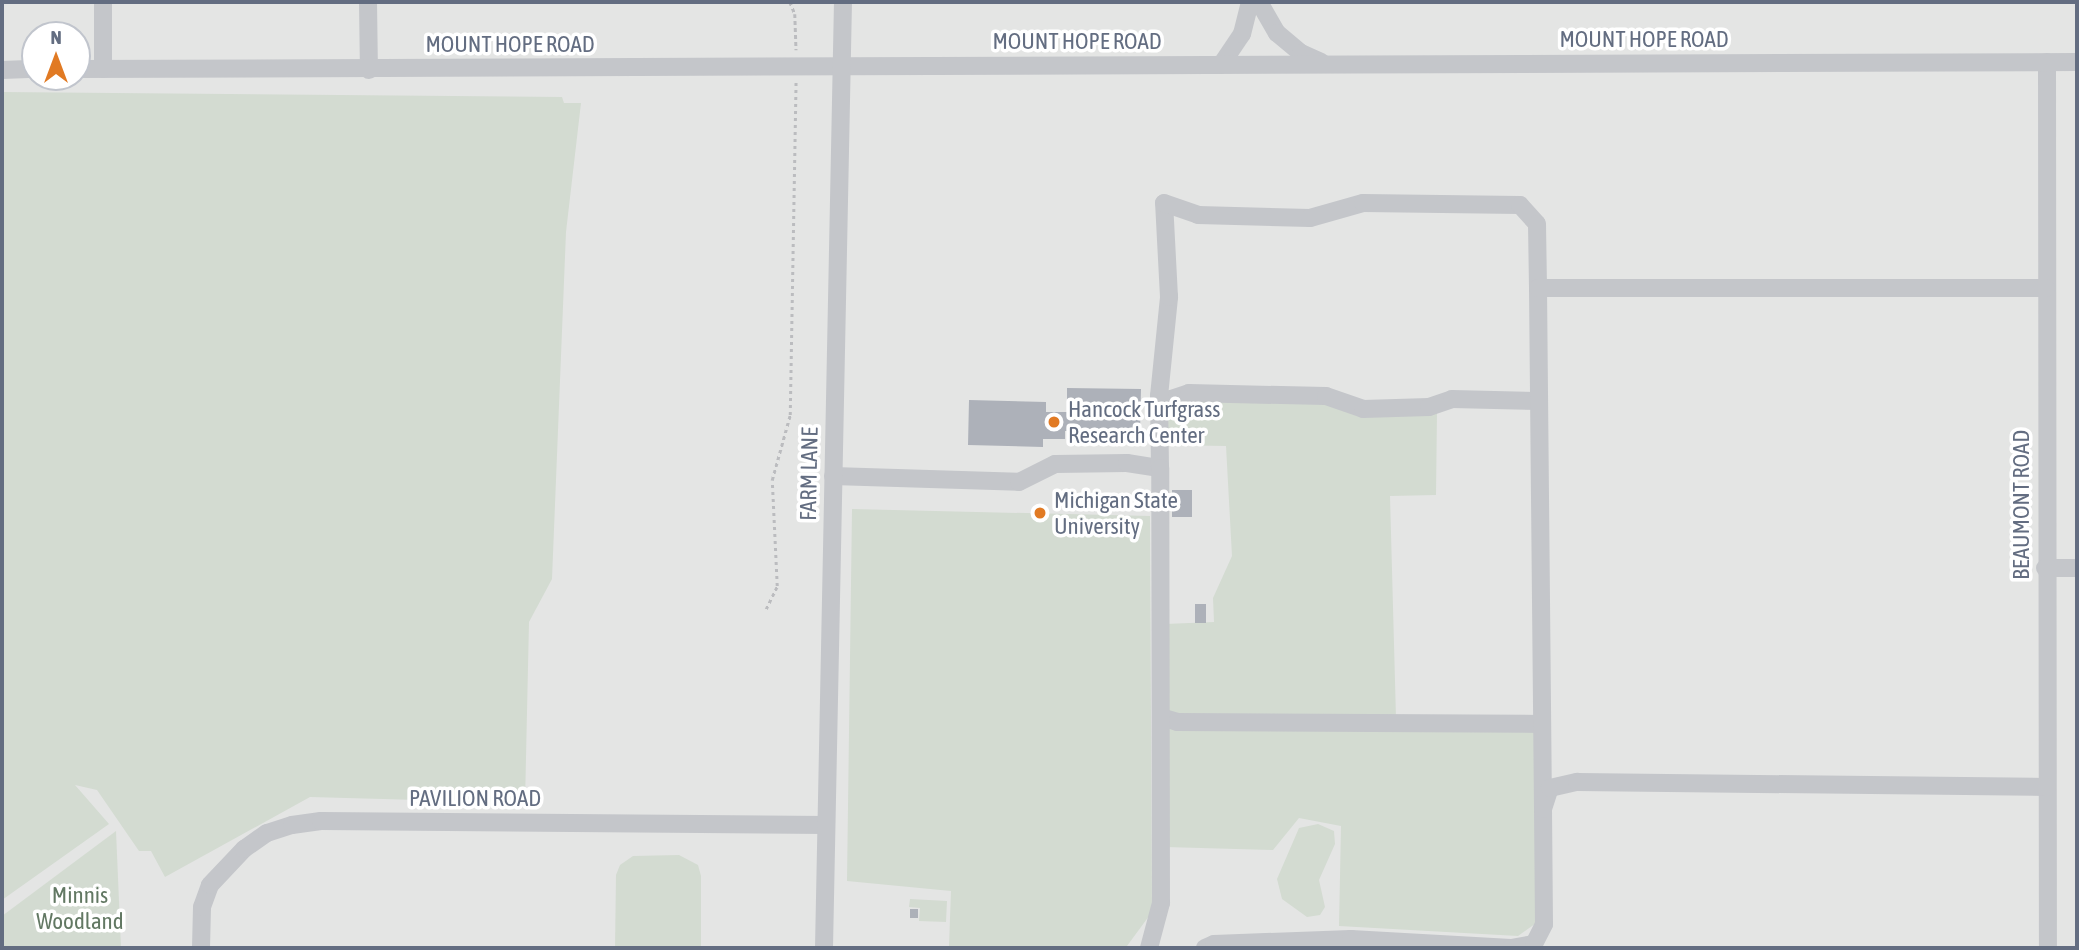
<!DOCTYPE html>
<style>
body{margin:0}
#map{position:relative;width:2079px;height:950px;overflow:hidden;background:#f3f4f0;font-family:"Asap Condensed",sans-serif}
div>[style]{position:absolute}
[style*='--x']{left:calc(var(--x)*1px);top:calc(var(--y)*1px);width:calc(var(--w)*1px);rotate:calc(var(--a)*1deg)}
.built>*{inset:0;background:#e4e5e4}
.green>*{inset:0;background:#d3dbd1}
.building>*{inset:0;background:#adb1b9;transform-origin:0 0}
.path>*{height:2.5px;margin-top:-1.25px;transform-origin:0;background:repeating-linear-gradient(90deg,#bbbcbf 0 3.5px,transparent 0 7px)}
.minor>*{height:18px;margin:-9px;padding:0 9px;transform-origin:9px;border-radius:9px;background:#c4c6ca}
.dots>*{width:19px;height:19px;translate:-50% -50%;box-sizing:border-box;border:4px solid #fff;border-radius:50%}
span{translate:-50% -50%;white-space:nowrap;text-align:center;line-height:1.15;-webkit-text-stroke:7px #fff;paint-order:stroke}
.street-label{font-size:23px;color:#636d81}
.poi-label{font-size:23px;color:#636d81}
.left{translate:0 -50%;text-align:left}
.park-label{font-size:23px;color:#627863}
.frame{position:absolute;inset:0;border:4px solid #636d81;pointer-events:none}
.north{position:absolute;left:21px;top:21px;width:70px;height:70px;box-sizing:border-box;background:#fff;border:2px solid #c1c5cd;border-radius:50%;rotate:0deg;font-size:19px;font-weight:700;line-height:28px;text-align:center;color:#636d81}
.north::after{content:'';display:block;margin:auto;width:24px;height:32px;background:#e17a23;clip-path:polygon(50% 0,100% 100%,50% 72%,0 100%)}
</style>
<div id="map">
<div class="built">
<div style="clip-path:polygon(evenodd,2px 2px,2077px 2px,2077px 948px,2px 948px,2px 2px,35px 35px,77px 35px,77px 77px,35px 77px,35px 35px)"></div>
</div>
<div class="green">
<div style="clip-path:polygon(2px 92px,562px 97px,564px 103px,581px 103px,566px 232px,552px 579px,529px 622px,525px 803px,310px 797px,165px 877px,151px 851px,139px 851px,97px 790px,75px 785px,109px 824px,2px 900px)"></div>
<div style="clip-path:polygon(1177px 401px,1323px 401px,1437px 413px,1436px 495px,1390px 496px,1396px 718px,1165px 715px,1165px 624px,1214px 622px,1213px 598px,1232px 556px,1226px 446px,1167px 445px,1165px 410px)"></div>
<div style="clip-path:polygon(852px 509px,1150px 516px,1152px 912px,1127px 946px,949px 946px,951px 891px,847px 881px)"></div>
<div style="clip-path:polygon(1164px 724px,1537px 728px,1539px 921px,1518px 936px,1339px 926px,1341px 826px,1299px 818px,1273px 850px,1165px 847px)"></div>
<div style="clip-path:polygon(1318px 824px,1334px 831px,1335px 844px,1319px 880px,1325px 907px,1320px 915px,1307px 917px,1282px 899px,1277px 879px,1299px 828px)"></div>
<div style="clip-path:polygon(116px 831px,121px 948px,2px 948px,2px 916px)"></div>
<div style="clip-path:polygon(679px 855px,698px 865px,701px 876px,701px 948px,615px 948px,616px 875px,620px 865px,633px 856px)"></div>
<div style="clip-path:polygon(910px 899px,947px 901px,946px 922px,919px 921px,920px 908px,909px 907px)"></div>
</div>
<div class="building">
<div style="clip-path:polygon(1067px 388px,1141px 389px,1140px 433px,1065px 431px,1065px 439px,1043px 439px,1043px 447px,968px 445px,969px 400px,1046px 402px,1046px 412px,1067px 412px)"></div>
<div style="left:1172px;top:490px;width:20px;height:27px"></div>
<div style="left:1195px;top:604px;width:11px;height:19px"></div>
<div style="left:910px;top:909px;width:8px;height:9px"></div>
</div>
<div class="path">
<div style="--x:790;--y:2;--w:13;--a:67"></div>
<div style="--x:795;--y:14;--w:36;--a:88"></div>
<div style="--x:766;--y:609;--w:25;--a:-64"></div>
<div style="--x:777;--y:586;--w:106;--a:-92.7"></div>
<div style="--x:772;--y:480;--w:67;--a:-74.5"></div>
<div style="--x:790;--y:415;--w:334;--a:-89"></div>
</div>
<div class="minor">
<div style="--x:368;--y:2;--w:68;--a:89.2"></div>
<div style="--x:1259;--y:2;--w:36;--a:60"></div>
<div style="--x:1277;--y:33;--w:31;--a:40"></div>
<div style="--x:1301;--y:53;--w:22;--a:24"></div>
<div style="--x:2047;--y:62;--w:886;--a:89.94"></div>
<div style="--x:1221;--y:65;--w:37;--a:-56"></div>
<div style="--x:1242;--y:34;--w:33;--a:-76"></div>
<div style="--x:77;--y:69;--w:2000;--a:-0.2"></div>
<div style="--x:103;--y:69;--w:67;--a:-90"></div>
<div style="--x:2;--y:70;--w:33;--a:-2"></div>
<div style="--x:1160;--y:412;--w:17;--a:-50"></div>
<div style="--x:1171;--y:399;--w:19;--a:-18"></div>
<div style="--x:1189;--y:393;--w:137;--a:1.3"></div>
<div style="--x:1326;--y:396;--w:39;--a:19"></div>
<div style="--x:1363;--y:409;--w:66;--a:-1.7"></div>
<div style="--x:1429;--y:407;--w:24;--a:-19"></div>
<div style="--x:1452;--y:399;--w:87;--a:1.3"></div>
<div style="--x:833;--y:476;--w:186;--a:1.8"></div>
<div style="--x:1019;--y:482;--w:40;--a:-26.6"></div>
<div style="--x:1055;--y:464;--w:72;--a:-0.8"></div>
<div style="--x:1127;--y:463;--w:33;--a:9"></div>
<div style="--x:1160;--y:468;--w:72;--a:-90.8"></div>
<div style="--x:1159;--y:396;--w:100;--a:-84.2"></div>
<div style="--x:1169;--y:297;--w:94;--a:-93"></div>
<div style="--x:1164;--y:203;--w:36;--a:19"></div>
<div style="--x:1198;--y:215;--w:112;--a:1.5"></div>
<div style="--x:1310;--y:218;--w:55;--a:-15.8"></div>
<div style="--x:1363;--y:203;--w:157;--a:0.7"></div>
<div style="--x:1520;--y:205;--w:25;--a:48"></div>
<div style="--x:1537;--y:224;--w:64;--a:89.1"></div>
<div style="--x:2045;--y:568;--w:32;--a:0"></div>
<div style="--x:1161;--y:717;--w:17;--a:17"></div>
<div style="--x:1177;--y:722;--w:365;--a:0.3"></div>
<div style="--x:1543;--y:809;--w:521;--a:-90.55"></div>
<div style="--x:1538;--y:288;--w:508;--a:0"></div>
<div style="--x:201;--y:948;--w:41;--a:-88.6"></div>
<div style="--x:202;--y:907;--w:23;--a:-70"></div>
<div style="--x:210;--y:885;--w:50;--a:-46.6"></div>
<div style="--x:244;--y:849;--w:28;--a:-35"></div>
<div style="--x:267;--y:833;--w:26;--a:-18"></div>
<div style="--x:292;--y:825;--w:29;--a:-8"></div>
<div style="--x:321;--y:821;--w:505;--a:0.45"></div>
<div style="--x:824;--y:948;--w:946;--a:-88.85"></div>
<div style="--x:1149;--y:948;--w:47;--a:-75.1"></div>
<div style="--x:1161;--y:903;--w:435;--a:-90.1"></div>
<div style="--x:1205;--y:948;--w:10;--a:-24"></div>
<div style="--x:1214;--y:944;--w:137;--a:-2.1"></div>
<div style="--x:1351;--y:939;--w:160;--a:3.2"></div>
<div style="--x:1511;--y:948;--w:23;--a:-10"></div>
<div style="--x:1534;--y:944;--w:22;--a:-63"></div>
<div style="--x:1544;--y:924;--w:115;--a:-90.5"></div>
<div style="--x:1543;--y:809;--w:22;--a:-72"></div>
<div style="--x:1550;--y:788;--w:28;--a:-13"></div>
<div style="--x:1577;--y:782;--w:470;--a:0.6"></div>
</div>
<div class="dots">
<div style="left:1054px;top:422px;background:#e17a23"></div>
<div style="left:1040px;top:513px;background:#e17a23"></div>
</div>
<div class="street-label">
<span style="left:1644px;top:39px">MOUNT HOPE ROAD</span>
<span style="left:1077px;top:41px">MOUNT HOPE ROAD</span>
<span style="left:510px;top:44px">MOUNT HOPE ROAD</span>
<span style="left:809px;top:474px;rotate:-89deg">FARM LANE</span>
<span style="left:2021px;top:505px;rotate:-90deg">BEAUMONT ROAD</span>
<span style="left:475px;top:798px">PAVILION ROAD</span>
</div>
<div class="poi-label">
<span class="left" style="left:1068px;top:422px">Hancock Turfgrass<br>Research Center</span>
<span class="left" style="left:1054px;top:513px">Michigan State<br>University</span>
</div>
<div class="park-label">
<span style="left:80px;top:908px">Minnis<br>Woodland</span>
</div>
<div class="frame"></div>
<div class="north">N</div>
</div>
